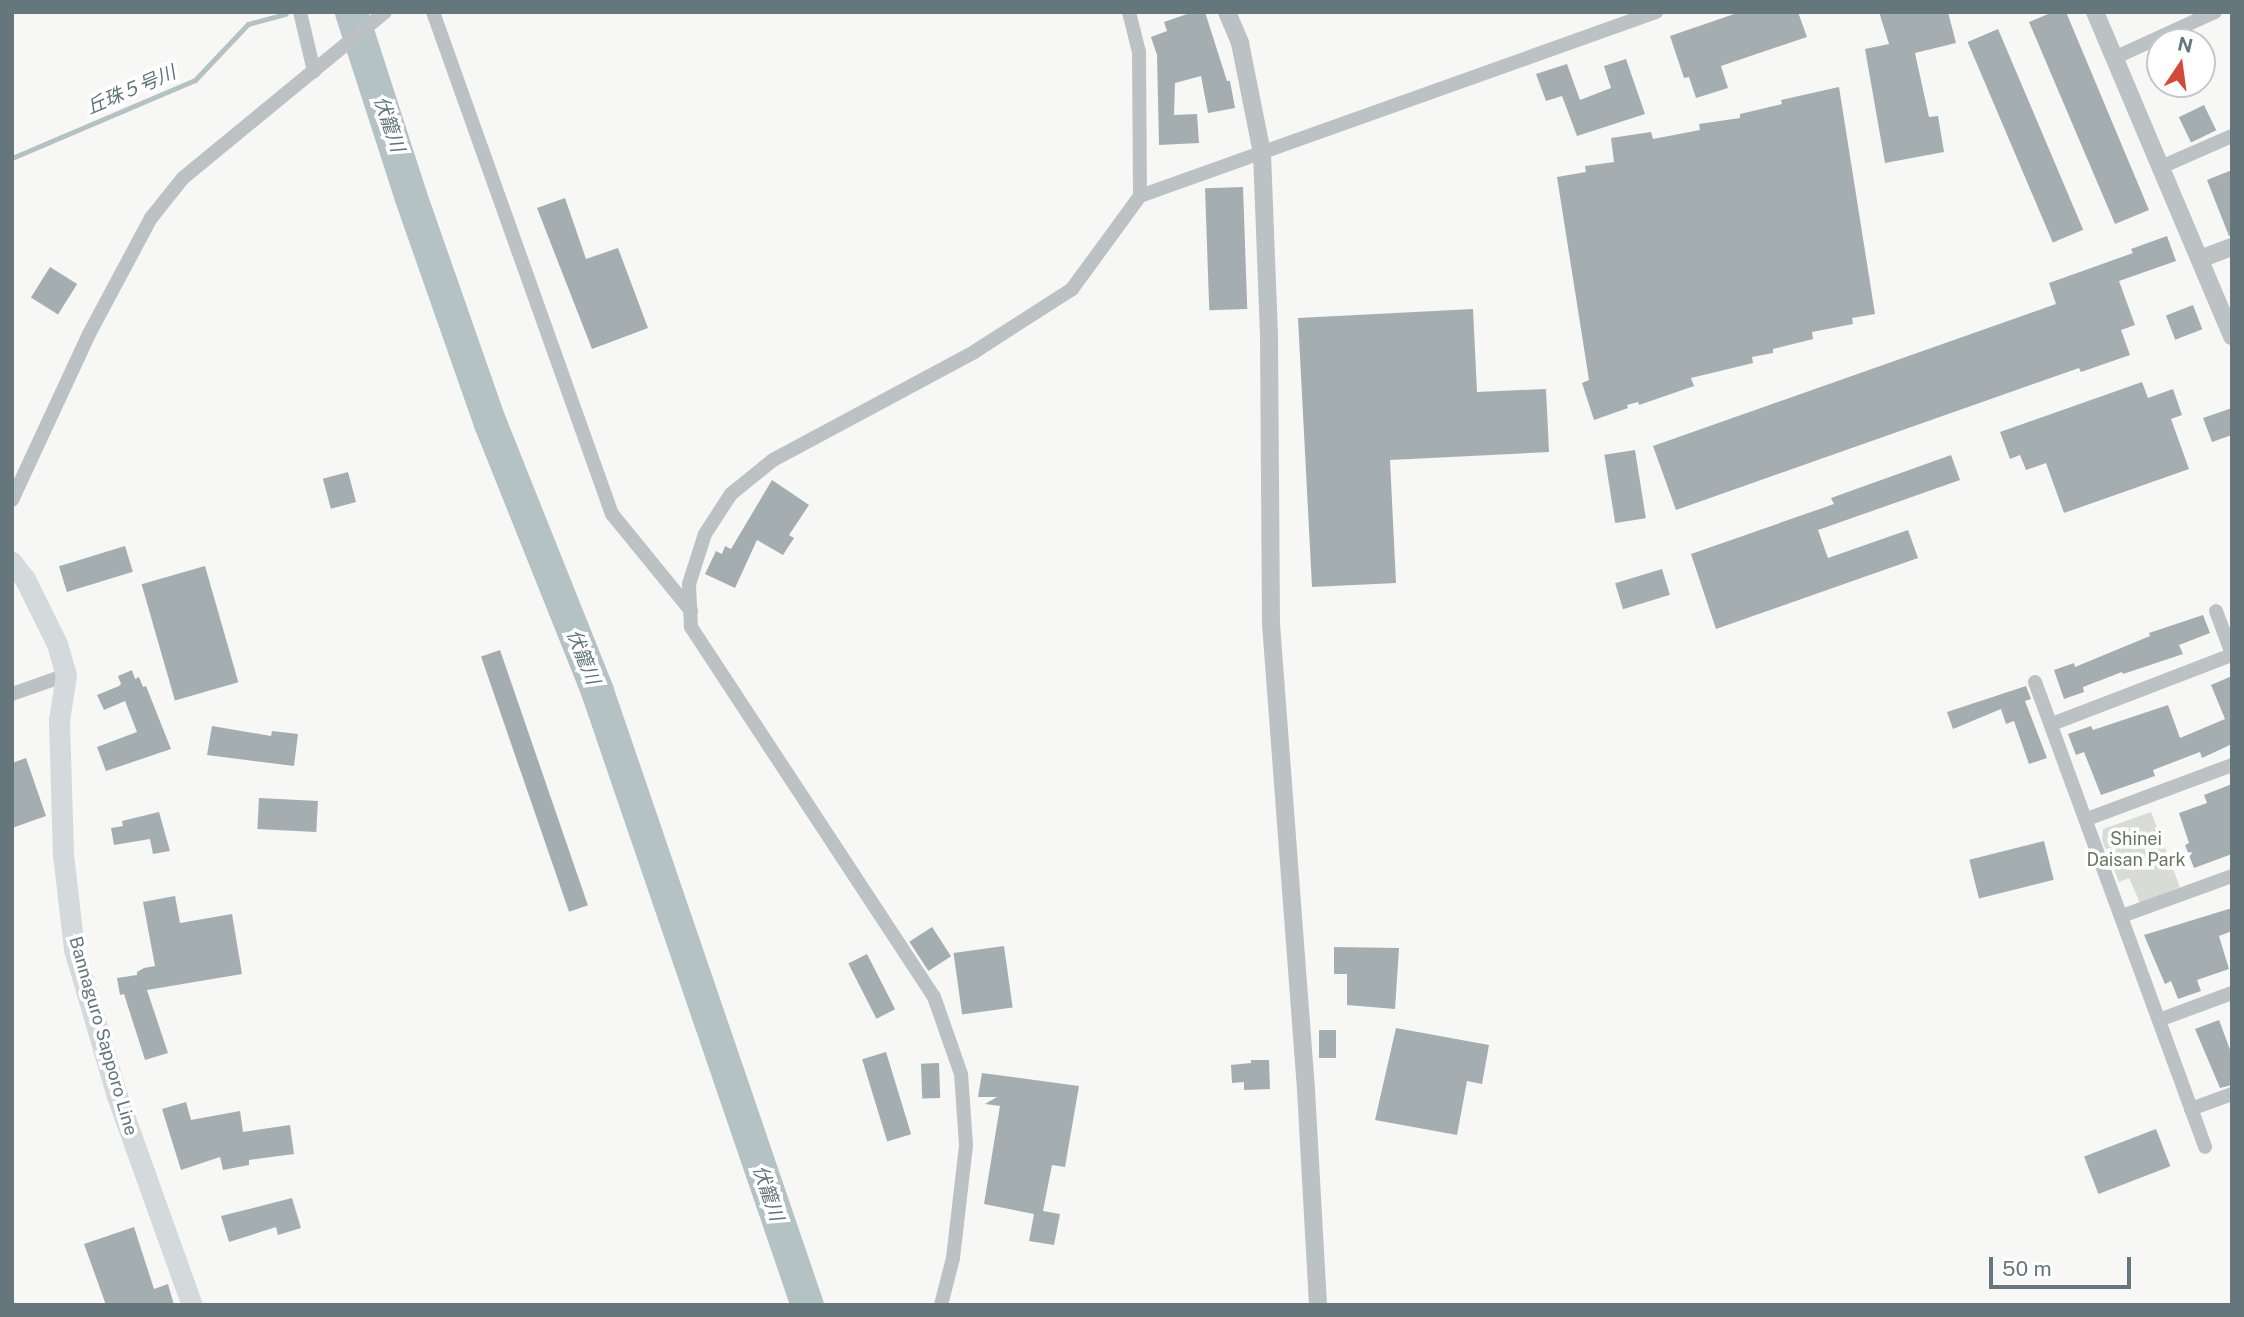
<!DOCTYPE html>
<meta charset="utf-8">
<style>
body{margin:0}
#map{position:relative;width:2244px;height:1317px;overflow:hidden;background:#f7f7f5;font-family:"Public Sans","Noto Sans JP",sans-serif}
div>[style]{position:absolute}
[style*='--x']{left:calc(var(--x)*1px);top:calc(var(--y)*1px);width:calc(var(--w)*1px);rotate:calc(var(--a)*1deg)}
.green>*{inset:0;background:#d8dcd5}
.stream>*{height:5px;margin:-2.5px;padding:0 2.5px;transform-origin:2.5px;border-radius:2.5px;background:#b4c2c4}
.river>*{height:33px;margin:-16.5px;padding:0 16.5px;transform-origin:16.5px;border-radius:16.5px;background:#b4c2c4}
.building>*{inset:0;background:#a4aeb1;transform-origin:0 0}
.minor>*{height:14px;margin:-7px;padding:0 7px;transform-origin:7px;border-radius:7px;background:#bcc2c4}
.tertiary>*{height:18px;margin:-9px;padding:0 9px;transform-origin:9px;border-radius:9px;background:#bcc2c4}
.secondary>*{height:21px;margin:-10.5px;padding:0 10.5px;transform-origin:10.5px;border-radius:10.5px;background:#d4d9db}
span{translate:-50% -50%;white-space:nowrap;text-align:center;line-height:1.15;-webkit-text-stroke:7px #fff;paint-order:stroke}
.park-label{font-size:18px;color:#697664}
.street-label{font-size:18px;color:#65767d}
.water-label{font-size:19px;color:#607578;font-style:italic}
.frame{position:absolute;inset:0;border:14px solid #65767d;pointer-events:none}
.north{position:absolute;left:2146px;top:28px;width:70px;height:70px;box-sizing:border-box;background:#fff;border:2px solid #c1c8cb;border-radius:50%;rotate:13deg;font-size:19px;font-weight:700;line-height:28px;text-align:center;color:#65767d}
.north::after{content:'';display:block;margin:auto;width:24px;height:32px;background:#d34a39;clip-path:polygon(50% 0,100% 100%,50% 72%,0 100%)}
.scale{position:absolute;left:1989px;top:1257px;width:142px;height:32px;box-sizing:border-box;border:4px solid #65767d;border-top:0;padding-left:9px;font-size:21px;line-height:24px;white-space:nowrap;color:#65767d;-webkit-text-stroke:5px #fff;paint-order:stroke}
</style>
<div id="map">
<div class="green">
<div style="clip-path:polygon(2151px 812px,2180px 887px,2140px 903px,2129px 878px,2119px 882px,2102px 840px,2103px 829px)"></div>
</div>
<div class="stream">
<div style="--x:12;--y:158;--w:199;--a:-23.1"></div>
<div style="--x:195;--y:80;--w:77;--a:-46.6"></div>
<div style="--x:248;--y:24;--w:39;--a:-15"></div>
</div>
<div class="river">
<div style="--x:351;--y:12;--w:192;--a:72.1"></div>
<div style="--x:410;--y:195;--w:242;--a:70.7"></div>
<div style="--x:490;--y:423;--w:289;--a:68.2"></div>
<div style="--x:597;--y:691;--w:649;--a:71.12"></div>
</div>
<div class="building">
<div style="clip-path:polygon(1193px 12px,1205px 12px,1227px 81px,1230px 81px,1235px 108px,1208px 113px,1201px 76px,1175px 83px,1174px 115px,1197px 114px,1199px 143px,1159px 145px,1157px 55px,1151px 37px,1167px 31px,1164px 22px)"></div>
<div style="clip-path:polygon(1740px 12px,1798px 12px,1807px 37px,1721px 66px,1728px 88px,1696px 98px,1689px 77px,1684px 78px,1670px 36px)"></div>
<div style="clip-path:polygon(1879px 12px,1948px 12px,1956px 43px,1915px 53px,1929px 117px,1938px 116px,1944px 152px,1885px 163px,1865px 49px,1889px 44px)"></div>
<div style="clip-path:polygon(2053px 12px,2066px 12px,2149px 210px,2115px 224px,2029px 22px)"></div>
<div style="left:1998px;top:29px;width:218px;height:33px;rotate:67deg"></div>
<div style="clip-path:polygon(1626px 59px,1645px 114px,1577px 136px,1562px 96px,1546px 101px,1536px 74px,1567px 64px,1580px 100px,1611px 88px,1604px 66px)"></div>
<div style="clip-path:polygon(1839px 87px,1875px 314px,1852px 318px,1853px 324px,1812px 332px,1813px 339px,1773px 349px,1773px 353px,1752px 357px,1753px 363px,1691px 378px,1694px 386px,1639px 405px,1638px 402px,1627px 405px,1628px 408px,1594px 420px,1582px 383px,1589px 380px,1557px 177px,1586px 172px,1585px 166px,1614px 162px,1611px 138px,1651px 132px,1653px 139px,1700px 130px,1699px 124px,1740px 118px,1740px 114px,1782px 104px,1781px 100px)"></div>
<div style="left:2204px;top:105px;width:28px;height:28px;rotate:64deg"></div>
<div style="clip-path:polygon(2232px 170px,2232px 236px,2229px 236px,2207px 180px)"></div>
<div style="left:1243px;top:187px;width:122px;height:38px;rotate:88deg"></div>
<div style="clip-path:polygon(565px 198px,586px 259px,618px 248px,648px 328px,592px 349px,537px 208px)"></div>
<div style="clip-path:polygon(2167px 236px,2176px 261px,2119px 281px,2135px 325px,2121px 330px,2130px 355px,2081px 372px,2079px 368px,1676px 510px,1653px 446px,2056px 304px,2049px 283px,2133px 253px,2131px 249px)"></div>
<div style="left:50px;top:267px;width:32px;height:36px;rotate:32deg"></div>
<div style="left:2193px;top:305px;width:26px;height:29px;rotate:69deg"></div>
<div style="clip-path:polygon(1473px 309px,1477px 392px,1546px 389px,1549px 452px,1390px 460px,1396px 583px,1312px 587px,1298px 318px)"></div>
<div style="clip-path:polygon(2142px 382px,2148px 398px,2173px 389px,2182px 415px,2171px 419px,2189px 469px,2064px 513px,2046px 463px,2026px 470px,2020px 455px,2010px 459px,2000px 432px)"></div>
<div style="clip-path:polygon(2232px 408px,2232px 435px,2212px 442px,2203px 418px)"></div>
<div style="left:1635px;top:450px;width:69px;height:31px;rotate:81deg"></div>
<div style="clip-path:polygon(1951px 455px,1960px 480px,1818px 530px,1828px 558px,1908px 530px,1918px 558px,1716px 629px,1691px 554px,1834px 504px,1831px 498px)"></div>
<div style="left:348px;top:472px;width:31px;height:26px;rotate:75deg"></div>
<div style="clip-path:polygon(772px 480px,809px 505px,789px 535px,794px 538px,783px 555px,757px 540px,735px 588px,705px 574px,716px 551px,722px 554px,725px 546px,731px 549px)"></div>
<div style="left:125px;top:546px;width:27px;height:69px;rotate:73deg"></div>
<div style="left:205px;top:566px;width:121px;height:66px;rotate:74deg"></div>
<div style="left:1662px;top:569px;width:27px;height:49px;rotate:73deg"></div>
<div style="clip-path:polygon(2203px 615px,2210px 633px,2179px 645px,2183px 654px,2123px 674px,2122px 672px,2083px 687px,2084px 692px,2064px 699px,2054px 670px,2074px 663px,2075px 667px,2150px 636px,2149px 633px)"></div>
<div style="left:500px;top:650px;width:270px;height:20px;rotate:71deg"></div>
<div style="clip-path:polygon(132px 670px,135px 679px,139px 677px,143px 687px,146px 686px,171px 749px,106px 771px,97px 747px,137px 732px,125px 701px,104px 710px,97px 695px,119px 686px,121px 684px,118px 676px)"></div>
<div style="clip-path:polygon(2232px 676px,2232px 744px,2202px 758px,2200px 752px,2153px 770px,2155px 776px,2101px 795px,2084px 752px,2076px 755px,2068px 734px,2091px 726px,2093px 730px,2168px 705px,2180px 738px,2225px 719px,2211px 685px)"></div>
<div style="clip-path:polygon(2026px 686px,2031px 699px,2025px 701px,2047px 758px,2029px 764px,2014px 721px,2006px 724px,2001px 709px,1953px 729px,1947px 712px)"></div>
<div style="clip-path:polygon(212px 726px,271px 736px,272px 731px,298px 734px,294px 766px,207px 755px)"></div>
<div style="clip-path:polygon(26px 758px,46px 816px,12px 828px,12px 763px)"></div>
<div style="clip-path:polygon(2232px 784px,2232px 854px,2194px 868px,2185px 845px,2189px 843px,2179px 813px,2207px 803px,2204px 795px)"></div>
<div style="left:259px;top:798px;width:59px;height:31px;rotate:3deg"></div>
<div style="clip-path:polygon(159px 812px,170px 851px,153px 854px,150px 839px,114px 845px,111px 828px,123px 826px,122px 821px)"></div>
<div style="left:2044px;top:841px;width:40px;height:77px;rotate:76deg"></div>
<div style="clip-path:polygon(175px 896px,180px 923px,232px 914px,242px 974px,147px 990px,168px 1053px,145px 1060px,124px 994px,120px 995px,117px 978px,137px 975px,137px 972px,144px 968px,155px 966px,143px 902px)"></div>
<div style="clip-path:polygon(2232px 908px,2232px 931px,2219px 936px,2229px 969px,2197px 980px,2201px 991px,2178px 999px,2171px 981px,2165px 984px,2144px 935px)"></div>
<div style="left:932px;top:927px;width:35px;height:27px;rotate:57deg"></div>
<div style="left:1004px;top:946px;width:62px;height:51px;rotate:82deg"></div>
<div style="clip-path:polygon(1334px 947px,1399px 948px,1395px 1009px,1347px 1005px,1347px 974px,1334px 974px)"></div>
<div style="left:867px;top:954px;width:62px;height:21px;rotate:63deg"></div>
<div style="clip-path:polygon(2219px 1020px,2232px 1055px,2232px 1085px,2220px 1088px,2195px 1029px)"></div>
<div style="clip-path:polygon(1396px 1028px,1489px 1045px,1482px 1084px,1467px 1081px,1457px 1135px,1375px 1120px)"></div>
<div style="left:1319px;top:1030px;width:17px;height:28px"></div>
<div style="left:886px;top:1052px;width:86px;height:25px;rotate:73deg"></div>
<div style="clip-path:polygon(1251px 1060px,1269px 1060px,1270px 1089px,1244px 1090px,1244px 1082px,1232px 1083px,1231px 1065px,1251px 1063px)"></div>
<div style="left:939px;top:1063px;width:35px;height:18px;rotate:88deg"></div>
<div style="clip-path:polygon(982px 1073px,1079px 1086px,1065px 1167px,1052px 1165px,1043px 1211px,1060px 1214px,1054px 1245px,1029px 1241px,1034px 1214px,984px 1204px,1000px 1106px,985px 1104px,997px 1097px,978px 1097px)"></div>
<div style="clip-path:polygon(186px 1102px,191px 1120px,240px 1111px,243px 1132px,290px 1125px,294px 1154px,249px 1160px,249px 1165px,223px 1170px,220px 1157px,181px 1170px,162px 1109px)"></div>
<div style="left:2156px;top:1129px;width:40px;height:77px;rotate:69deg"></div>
<div style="clip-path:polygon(292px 1198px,301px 1228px,278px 1235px,276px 1227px,229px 1242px,221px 1216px)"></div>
<div style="clip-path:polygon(134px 1227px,154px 1289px,168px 1284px,174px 1305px,106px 1305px,84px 1244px)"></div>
</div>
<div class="minor">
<div style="--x:300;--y:12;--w:61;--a:76.7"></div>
<div style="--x:433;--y:12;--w:533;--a:70.38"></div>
<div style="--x:612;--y:514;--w:125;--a:50.8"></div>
<div style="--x:1129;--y:12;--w:41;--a:76"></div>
<div style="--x:1139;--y:52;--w:144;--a:89.6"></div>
<div style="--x:1140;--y:196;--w:548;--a:-19.63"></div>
<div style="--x:2114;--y:58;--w:111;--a:-24.5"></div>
<div style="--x:2161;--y:167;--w:77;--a:-23.6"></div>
<div style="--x:12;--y:500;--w:183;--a:-65.1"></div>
<div style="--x:89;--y:334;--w:132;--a:-61.9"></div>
<div style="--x:151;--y:218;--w:51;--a:-51.3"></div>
<div style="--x:183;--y:178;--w:261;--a:-39.4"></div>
<div style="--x:2216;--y:611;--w:46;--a:69.6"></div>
<div style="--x:2035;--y:682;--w:495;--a:69.9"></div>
<div style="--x:12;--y:694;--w:57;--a:-19.4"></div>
<div style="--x:2052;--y:724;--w:193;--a:-21"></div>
<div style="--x:2087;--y:819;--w:155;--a:-20.4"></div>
<div style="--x:2122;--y:916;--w:117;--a:-20"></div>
<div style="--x:2159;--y:1020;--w:78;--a:-20.3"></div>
<div style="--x:2191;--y:1109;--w:44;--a:-20.1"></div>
<div style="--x:941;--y:1305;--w:49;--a:-75.7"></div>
<div style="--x:953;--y:1258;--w:114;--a:-83.4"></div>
<div style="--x:966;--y:1145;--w:71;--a:-94"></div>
<div style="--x:961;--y:1074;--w:82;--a:-109.3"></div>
<div style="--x:934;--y:997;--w:443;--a:-123.3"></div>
<div style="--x:691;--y:627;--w:43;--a:-92.7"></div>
<div style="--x:689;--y:584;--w:52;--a:-72.3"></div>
<div style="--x:705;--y:534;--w:48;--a:-57"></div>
<div style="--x:731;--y:494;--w:54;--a:-39"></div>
<div style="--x:773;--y:460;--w:228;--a:-28.2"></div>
<div style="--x:974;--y:352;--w:117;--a:-32.7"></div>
<div style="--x:1072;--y:289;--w:115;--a:-53.8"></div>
</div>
<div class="tertiary">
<div style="--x:1227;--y:12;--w:34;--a:67"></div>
<div style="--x:1240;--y:43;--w:112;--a:78.7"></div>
<div style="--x:1262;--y:153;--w:184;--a:87.8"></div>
<div style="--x:1269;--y:337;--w:287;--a:89.6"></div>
<div style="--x:1271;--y:624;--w:467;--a:85.7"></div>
<div style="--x:1306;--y:1090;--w:215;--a:86.8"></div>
<div style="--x:2095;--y:12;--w:352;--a:67.1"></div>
<div style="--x:2200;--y:259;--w:34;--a:-21"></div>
</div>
<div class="secondary">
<div style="--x:12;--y:562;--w:21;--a:53"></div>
<div style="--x:25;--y:579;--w:72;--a:63.8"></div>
<div style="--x:57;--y:644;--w:32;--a:74"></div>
<div style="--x:66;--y:675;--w:46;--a:98.8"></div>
<div style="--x:59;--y:720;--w:134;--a:88.3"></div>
<div style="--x:63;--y:854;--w:96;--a:83.4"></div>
<div style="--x:74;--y:949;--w:153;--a:73.7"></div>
<div style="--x:117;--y:1096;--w:222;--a:70.3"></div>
</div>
<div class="park-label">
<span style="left:2136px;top:850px">Shinei<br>Daisan Park</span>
</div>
<div class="street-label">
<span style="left:103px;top:1036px;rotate:74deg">Bannaguro Sapporo Line</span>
</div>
<div class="water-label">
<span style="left:131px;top:90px;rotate:-23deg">丘珠５号川</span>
<span style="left:389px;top:124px;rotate:71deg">伏籠川</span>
<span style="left:583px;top:657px;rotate:68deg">伏籠川</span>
<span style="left:768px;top:1193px;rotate:71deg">伏籠川</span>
</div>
<div class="frame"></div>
<div class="north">N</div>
<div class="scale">50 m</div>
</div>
